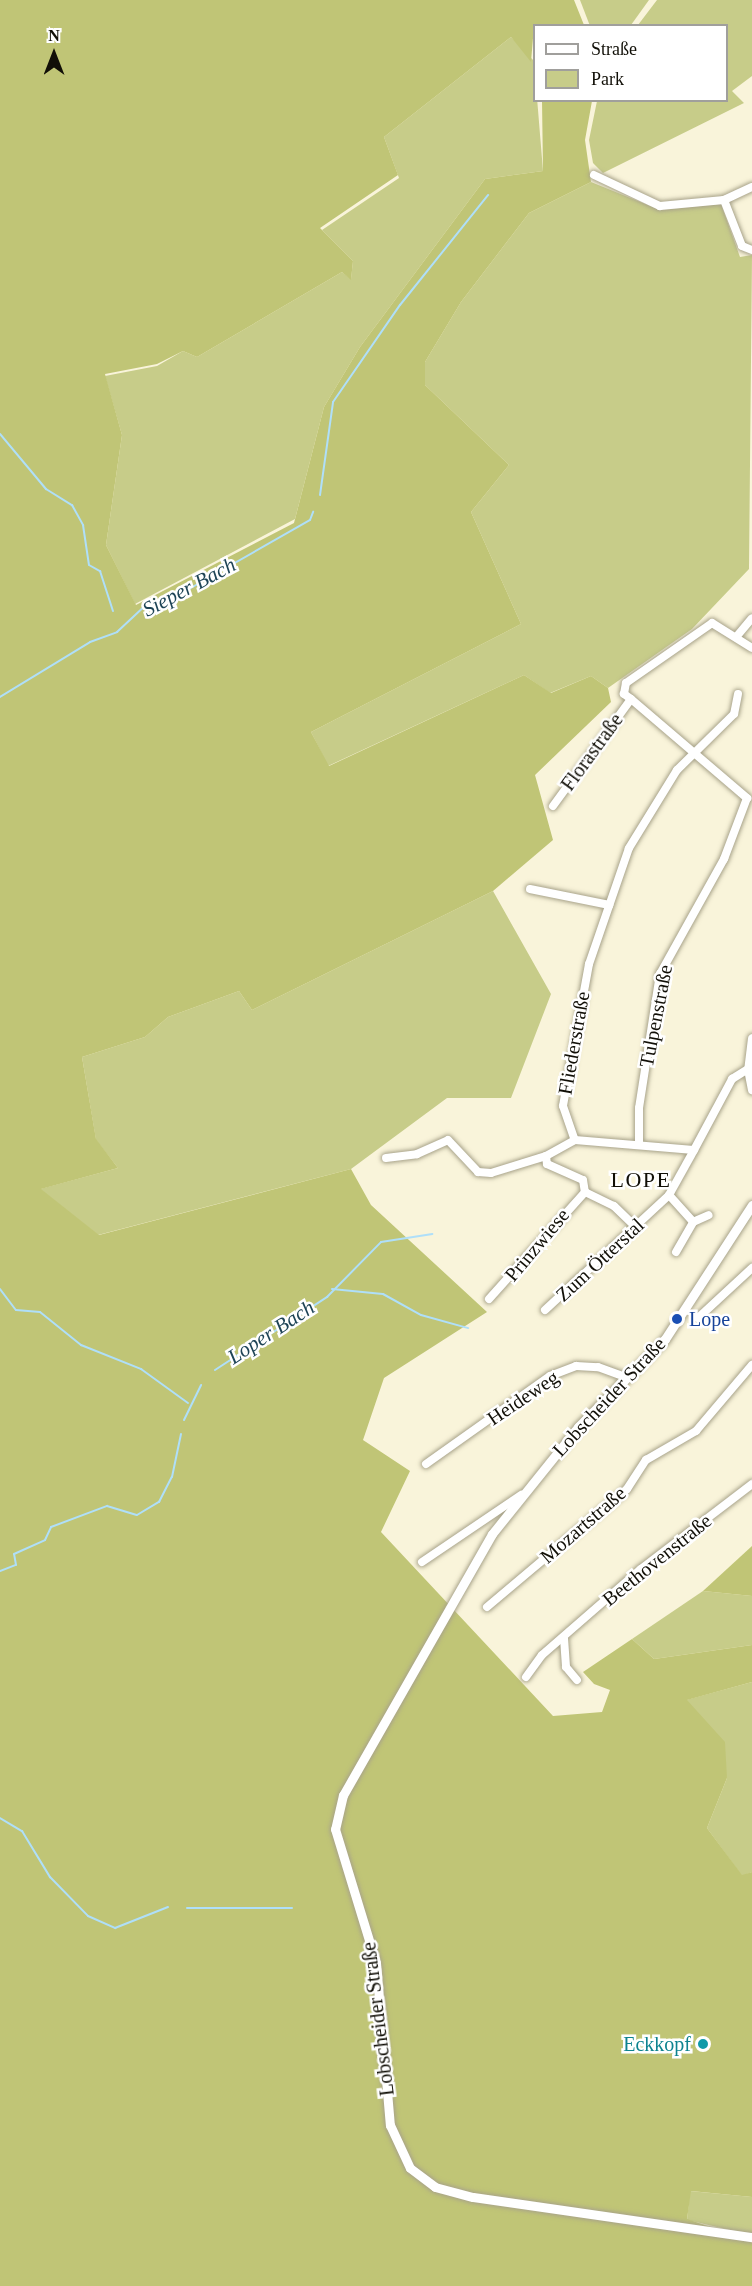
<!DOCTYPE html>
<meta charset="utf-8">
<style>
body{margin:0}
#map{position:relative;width:752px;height:2286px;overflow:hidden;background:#f9f4da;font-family:"Times New Roman",serif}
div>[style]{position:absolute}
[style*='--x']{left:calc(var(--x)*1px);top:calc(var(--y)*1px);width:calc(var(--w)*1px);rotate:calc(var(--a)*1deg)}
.green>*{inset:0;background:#c7cc89}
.forest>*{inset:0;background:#c0c576}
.stream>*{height:2px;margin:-1px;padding:0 1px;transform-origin:1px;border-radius:1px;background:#afdff9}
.roads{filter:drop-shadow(0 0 2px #a8a38a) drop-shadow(0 0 2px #a8a38a)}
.minor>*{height:8px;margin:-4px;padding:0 4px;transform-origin:4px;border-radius:4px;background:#fff}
.tertiary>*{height:9px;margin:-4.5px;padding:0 4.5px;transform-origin:4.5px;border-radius:4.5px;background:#fff}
.dots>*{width:16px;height:16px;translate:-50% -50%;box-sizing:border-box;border:3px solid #fff;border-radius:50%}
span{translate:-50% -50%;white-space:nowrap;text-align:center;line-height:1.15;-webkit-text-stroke:5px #fff;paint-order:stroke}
.street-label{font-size:20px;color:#110f07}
.transit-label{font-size:20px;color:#164399}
.left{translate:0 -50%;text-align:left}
.culture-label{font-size:20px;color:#0d838f}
.right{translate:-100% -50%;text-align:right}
.water-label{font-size:21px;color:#1e4456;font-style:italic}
.quarter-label{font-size:22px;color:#110f07;letter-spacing:1.5px}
.legend{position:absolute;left:533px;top:24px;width:195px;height:78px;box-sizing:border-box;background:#fff;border:2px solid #a09f9c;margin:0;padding:8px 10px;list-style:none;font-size:18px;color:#110f07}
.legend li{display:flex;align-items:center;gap:12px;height:30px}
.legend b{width:30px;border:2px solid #a09f9c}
.north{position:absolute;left:24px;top:24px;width:60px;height:60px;-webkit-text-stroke:4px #fff;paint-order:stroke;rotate:0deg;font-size:16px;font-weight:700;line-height:24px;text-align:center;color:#110f07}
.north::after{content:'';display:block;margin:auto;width:21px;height:27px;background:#110f07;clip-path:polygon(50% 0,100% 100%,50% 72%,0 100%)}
</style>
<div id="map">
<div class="green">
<div style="clip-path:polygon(580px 0,649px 0,631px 25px,590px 26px)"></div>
<div style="clip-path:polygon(657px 0,752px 0,752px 76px,732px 91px,744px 103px,603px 173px,593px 163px,589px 140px,597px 101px,726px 100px,726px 26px,638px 25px)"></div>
<div style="clip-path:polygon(511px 37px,534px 61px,543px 171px,485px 179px,360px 347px,324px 407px,295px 519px,135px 604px,106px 545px,122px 435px,105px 376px,157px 366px,183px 351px,197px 357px,342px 272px,351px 279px,353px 261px,322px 230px,399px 178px,384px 137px)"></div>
<div style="clip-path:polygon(591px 182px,660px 210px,721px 204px,740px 257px,752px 255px,749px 569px,692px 629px,608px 688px,591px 676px,550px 693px,524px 675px,328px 766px,311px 732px,521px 624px,471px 512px,509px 465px,425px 385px,425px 362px,461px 302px,529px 213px)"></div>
<div style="clip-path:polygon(493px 891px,551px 994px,511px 1098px,447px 1098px,351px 1169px,98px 1235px,40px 1189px,118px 1168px,96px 1140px,82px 1057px,145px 1037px,168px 1017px,239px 991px,252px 1010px)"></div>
<div style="clip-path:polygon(703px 1591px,752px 1596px,752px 1645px,654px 1659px,632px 1639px)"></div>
<div style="clip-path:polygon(752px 1682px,752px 1872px,742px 1876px,707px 1828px,727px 1778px,686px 1700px)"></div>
<div style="clip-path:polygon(690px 2191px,752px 2197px,752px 2235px,687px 2220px)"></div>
</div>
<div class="forest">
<div style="clip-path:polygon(0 0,574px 0,584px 25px,534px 26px,531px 62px,511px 37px,384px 137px,398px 175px,320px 228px,353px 261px,351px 280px,342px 272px,197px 357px,183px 351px,157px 364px,105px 374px,122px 435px,106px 545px,136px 605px,294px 523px,324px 407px,360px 347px,485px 179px,543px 171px,542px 101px,592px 101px,585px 140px,591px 182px,529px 213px,461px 302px,425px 362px,425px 385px,509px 465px,471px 512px,521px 624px,311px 732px,329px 766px,524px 675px,551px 693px,591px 676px,608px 688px,611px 702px,535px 775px,553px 840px,493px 891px,252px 1010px,239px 991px,168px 1017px,145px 1037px,82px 1057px,96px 1139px,118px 1168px,41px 1189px,99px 1235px,351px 1169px,371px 1205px,487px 1312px,384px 1378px,363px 1440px,410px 1471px,381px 1532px,553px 1716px,602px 1712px,610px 1690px,594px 1684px,583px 1672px,632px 1639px,654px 1659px,752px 1645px,752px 1682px,687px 1700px,725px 1742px,727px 1778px,707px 1828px,742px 1875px,752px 1872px,752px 2197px,691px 2191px,687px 2219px,752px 2241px,752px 2286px,0 2286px)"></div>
<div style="clip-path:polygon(752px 1546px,752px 1596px,703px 1591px)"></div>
</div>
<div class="stream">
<div style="--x:0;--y:434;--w:72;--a:50.1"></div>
<div style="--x:46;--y:489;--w:31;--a:32"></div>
<div style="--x:72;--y:505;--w:23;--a:61"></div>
<div style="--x:83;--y:525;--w:40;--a:81.5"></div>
<div style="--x:89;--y:565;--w:13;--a:29"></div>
<div style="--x:100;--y:571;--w:42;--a:72"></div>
<div style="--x:320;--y:495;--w:94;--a:-82"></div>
<div style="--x:333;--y:402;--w:118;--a:-55.4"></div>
<div style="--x:400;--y:305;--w:141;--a:-51.3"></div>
<div style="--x:0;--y:697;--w:105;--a:-31.4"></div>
<div style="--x:90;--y:642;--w:29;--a:-20"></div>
<div style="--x:117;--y:632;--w:38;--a:-43"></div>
<div style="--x:145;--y:606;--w:47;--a:-21.1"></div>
<div style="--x:189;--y:589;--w:139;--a:-29.7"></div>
<div style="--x:310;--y:520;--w:9;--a:-69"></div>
<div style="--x:0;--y:1289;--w:26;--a:53"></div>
<div style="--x:16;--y:1310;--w:24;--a:5"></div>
<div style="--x:40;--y:1312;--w:53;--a:38.8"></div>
<div style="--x:81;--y:1345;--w:65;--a:21.8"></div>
<div style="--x:141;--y:1369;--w:58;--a:35.9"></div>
<div style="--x:332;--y:1289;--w:51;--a:5.6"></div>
<div style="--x:383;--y:1294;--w:43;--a:28.9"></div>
<div style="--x:421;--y:1315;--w:49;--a:15.5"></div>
<div style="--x:215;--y:1370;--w:134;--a:-33.1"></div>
<div style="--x:327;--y:1297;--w:77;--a:-45.5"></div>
<div style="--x:381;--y:1242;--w:52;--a:-8.9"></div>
<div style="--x:184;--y:1420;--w:39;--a:-64"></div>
<div style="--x:0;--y:1571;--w:17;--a:-21"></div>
<div style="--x:16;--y:1565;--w:11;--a:-100"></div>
<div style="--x:14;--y:1554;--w:34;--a:-24"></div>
<div style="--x:45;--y:1540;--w:14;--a:-65"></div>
<div style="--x:51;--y:1527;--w:60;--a:-20.6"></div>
<div style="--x:107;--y:1506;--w:31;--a:17"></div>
<div style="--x:137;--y:1515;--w:26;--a:-31"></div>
<div style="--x:159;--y:1502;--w:28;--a:-63"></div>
<div style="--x:172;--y:1477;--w:44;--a:-78.2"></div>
<div style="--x:0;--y:1818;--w:26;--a:31"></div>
<div style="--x:22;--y:1831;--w:54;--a:58.7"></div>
<div style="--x:50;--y:1877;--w:54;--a:45.7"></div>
<div style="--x:88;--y:1916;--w:30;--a:24"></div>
<div style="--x:115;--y:1928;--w:57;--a:-21.6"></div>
<div style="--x:187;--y:1908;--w:105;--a:0"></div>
</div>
<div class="roads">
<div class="minor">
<div style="--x:594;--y:175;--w:73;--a:25.2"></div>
<div style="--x:660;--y:206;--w:64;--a:-5.4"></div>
<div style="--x:724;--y:200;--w:31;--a:-25"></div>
<div style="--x:724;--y:200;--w:49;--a:68.6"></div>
<div style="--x:742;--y:246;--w:11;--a:22"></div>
<div style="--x:737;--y:636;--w:23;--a:-50"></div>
<div style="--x:738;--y:694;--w:20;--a:101"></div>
<div style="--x:734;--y:714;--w:80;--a:135.5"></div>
<div style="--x:677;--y:770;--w:92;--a:121.6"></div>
<div style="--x:629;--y:848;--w:123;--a:109"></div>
<div style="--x:589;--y:964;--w:144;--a:100.4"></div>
<div style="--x:563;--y:1106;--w:36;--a:71"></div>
<div style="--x:575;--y:1140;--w:119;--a:4.8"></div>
<div style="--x:694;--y:1150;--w:81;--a:-61.8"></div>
<div style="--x:732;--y:1079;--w:19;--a:-32"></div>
<div style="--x:631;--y:699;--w:9;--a:-144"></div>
<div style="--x:624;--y:694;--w:11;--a:-80"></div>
<div style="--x:626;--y:683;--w:105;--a:-34.9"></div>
<div style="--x:712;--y:623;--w:47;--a:32"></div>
<div style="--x:553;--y:806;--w:132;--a:-53.9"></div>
<div style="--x:631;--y:699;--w:153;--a:40.5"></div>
<div style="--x:530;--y:889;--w:81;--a:11.4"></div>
<div style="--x:639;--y:1144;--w:36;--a:-90"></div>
<div style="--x:639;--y:1108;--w:136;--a:-81.1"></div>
<div style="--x:660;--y:974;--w:132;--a:-60.9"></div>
<div style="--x:724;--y:859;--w:65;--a:-69.3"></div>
<div style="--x:546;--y:1156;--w:8;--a:83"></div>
<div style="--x:547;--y:1164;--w:39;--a:24"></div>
<div style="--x:583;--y:1180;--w:12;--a:81"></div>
<div style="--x:585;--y:1192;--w:32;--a:26"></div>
<div style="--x:614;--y:1206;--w:30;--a:44"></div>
<div style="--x:386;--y:1158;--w:31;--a:-7"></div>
<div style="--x:417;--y:1154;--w:34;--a:-24"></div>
<div style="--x:448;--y:1140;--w:44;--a:46.8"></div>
<div style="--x:478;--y:1172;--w:13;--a:4"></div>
<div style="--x:491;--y:1173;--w:58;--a:-17.2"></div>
<div style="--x:546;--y:1156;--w:33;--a:-29"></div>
<div style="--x:669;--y:1195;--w:36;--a:48"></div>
<div style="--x:693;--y:1222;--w:17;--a:-24"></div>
<div style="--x:676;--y:1252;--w:34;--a:-60"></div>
<div style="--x:489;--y:1299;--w:144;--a:-48.1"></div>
<div style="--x:545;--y:1310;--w:169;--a:-42.8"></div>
<div style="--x:669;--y:1195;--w:51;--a:-60.9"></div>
<div style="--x:698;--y:1318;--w:74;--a:-42.8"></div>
<div style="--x:426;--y:1464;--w:152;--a:-35.4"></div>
<div style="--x:550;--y:1376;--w:28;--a:-21"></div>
<div style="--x:576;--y:1366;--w:22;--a:3"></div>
<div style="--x:598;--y:1367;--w:32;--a:20"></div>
<div style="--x:422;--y:1562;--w:120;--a:-34.1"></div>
<div style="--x:487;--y:1607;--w:183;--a:-40.1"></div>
<div style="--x:627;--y:1489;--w:35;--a:-57"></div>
<div style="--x:646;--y:1460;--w:58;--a:-30.1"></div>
<div style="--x:696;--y:1431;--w:87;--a:-49.7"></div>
<div style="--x:564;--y:1638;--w:29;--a:86"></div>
<div style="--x:566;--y:1667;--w:17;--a:50"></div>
<div style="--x:526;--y:1677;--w:27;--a:-54"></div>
<div style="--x:542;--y:1655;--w:131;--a:-41"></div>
<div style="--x:641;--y:1569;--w:140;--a:-37.4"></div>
</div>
<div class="tertiary">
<div style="--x:752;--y:1038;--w:31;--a:97"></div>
<div style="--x:748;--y:1069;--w:21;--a:79"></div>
<div style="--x:752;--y:1205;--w:160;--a:123"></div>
<div style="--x:665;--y:1339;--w:124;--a:134.7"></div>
<div style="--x:578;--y:1427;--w:137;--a:128.8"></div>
<div style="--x:492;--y:1534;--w:301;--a:119.7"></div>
<div style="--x:343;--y:1795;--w:35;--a:103"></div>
<div style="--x:335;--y:1829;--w:140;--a:73"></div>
<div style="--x:376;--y:1963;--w:163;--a:85.1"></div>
<div style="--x:390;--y:2125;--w:47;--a:65.1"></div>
<div style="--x:410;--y:2168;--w:31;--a:37"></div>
<div style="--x:435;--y:2187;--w:39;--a:15"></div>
<div style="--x:473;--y:2197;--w:282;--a:8.2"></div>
</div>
</div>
<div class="dots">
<div style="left:677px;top:1319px;background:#1a4fb4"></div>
<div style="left:703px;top:2044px;background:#0f9aa8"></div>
</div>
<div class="street-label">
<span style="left:592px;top:752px;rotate:-54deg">Florastraße</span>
<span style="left:656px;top:1016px;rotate:-79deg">Tulpenstraße</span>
<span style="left:574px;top:1043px;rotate:-80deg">Fliederstraße</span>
<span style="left:537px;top:1245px;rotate:-50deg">Prinzwiese</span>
<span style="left:600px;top:1260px;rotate:-43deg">Zum Ötterstal</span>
<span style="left:609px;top:1397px;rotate:-47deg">Lobscheider Straße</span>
<span style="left:523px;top:1398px;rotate:-34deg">Heideweg</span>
<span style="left:583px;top:1525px;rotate:-41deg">Mozartstraße</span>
<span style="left:657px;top:1560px;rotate:-39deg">Beethovenstraße</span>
<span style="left:378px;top:2019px;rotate:-97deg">Lobscheider Straße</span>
</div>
<div class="transit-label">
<span class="left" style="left:689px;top:1319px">Lope</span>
</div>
<div class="culture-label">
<span class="right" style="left:691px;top:2044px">Eckkopf</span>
</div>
<div class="water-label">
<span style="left:189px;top:587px;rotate:-28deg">Sieper Bach</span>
<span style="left:271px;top:1332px;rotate:-33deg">Loper Bach</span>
</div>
<div class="quarter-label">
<span style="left:641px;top:1180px">LOPE</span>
</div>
<ul class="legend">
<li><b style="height:8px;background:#fff"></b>Straße</li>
<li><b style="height:16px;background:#c7cc89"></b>Park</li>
</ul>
<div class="north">N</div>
</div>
